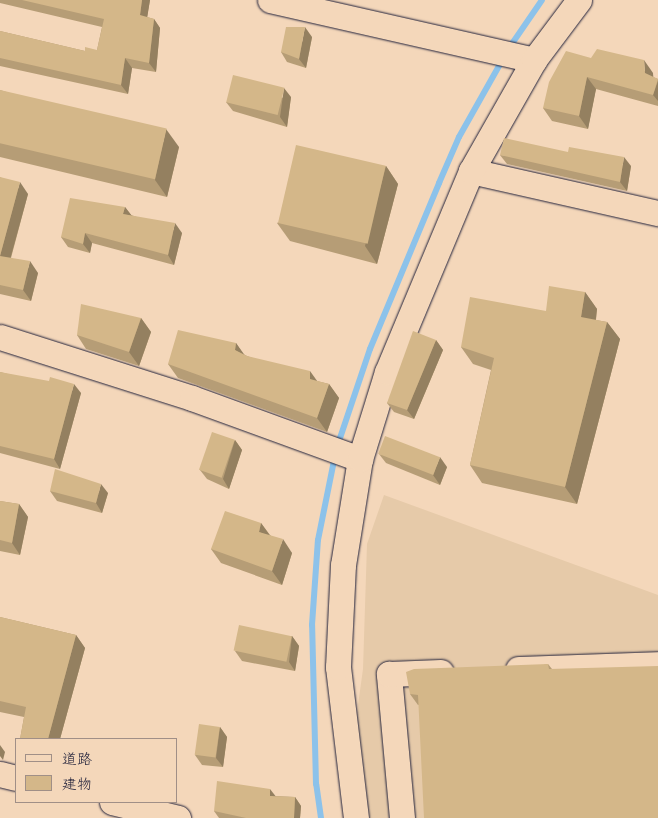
<!DOCTYPE html>
<meta charset="utf-8">
<style>
body{margin:0}
#map{position:relative;width:658px;height:818px;overflow:hidden;background:#f4d7ba;font-family:"Comic Neue","Klee One",sans-serif}
div>[style]{position:absolute}
[style*='--x']{left:calc(var(--x)*1px);top:calc(var(--y)*1px);width:calc(var(--w)*1px);rotate:calc(var(--a)*1deg)}
.built>*{inset:0;background:#e6caa9}
.stream>*{height:6px;margin:-3px;padding:0 3px;transform-origin:3px;border-radius:3px;background:#8cc2ea}
.roads{filter:drop-shadow(0 0 1px #22223b) drop-shadow(0 0 1px #22223b)}
.minor>*{height:25px;margin:-12.5px;padding:0 12.5px;transform-origin:12.5px;border-radius:12.5px;background:#f4d7ba}
.wall>*{inset:0;background:#b69d76}
.shaded-wall>*{inset:0;background:#948060}
.building>*{inset:0;background:#d4b789;transform-origin:0 0}
span{translate:-50% -50%;white-space:nowrap;text-align:center;line-height:1.15;-webkit-text-stroke:4px #f4d7ba;paint-order:stroke}
.legend{position:absolute;left:15px;top:738px;width:162px;height:65px;box-sizing:border-box;background:#f4d7ba;border:1px solid #a08f87;margin:0;padding:6px 9px;list-style:none;font-size:15px;color:#22223b}
.legend li{display:flex;align-items:center;gap:10px;height:25px}
.legend b{width:25px;border:1px solid #a08f87}
</style>
<div id="map">
<div class="built">
<div style="clip-path:polygon(384px 495px,658px 595px,658px 818px,369px 818px,354px 734px,363px 669px,367px 544px)"></div>
</div>
<div class="stream">
<div style="--x:509;--y:48;--w:58;--a:-55.5"></div>
<div style="--x:337;--y:447;--w:103;--a:-71.4"></div>
<div style="--x:370;--y:349;--w:180;--a:-67.4"></div>
<div style="--x:439;--y:183;--w:50;--a:-66.5"></div>
<div style="--x:459;--y:137;--w:90;--a:-60.6"></div>
<div style="--x:321;--y:818;--w:34;--a:-98"></div>
<div style="--x:316;--y:784;--w:159;--a:-91.4"></div>
<div style="--x:312;--y:625;--w:85;--a:-86"></div>
<div style="--x:318;--y:540;--w:86;--a:-78.6"></div>
</div>
<div class="roads">
<div class="minor">
<div style="--x:270;--y:0;--w:271;--a:12.8"></div>
<div style="--x:471;--y:171;--w:192;--a:12.7"></div>
<div style="--x:0;--y:337;--w:201;--a:17.6"></div>
<div style="--x:192;--y:398;--w:179;--a:20"></div>
<div style="--x:518;--y:669;--w:140;--a:-2"></div>
<div style="--x:0;--y:774;--w:16;--a:14"></div>
<div style="--x:112;--y:802;--w:68;--a:13.6"></div>
<div style="--x:356;--y:818;--w:152;--a:-96.8"></div>
<div style="--x:338;--y:667;--w:102;--a:-87.2"></div>
<div style="--x:343;--y:565;--w:107;--a:-80.9"></div>
<div style="--x:360;--y:459;--w:91;--a:-72.8"></div>
<div style="--x:387;--y:372;--w:218;--a:-67.3"></div>
<div style="--x:471;--y:171;--w:128;--a:-60.4"></div>
<div style="--x:534;--y:60;--w:75;--a:-53.1"></div>
<div style="--x:402;--y:818;--w:145;--a:-95.2"></div>
<div style="--x:389;--y:674;--w:52;--a:-2.2"></div>
</div>
</div>
<div class="wall">
<div style="clip-path:polygon(0 0,150px 0,147px 17px,154px 19px,160px 28px,156px 72px,132px 68px,128px 94px,0 66px,0 31px,85px 51px,97px 50px,102px 27px,0 3px)"></div>
<div style="clip-path:polygon(312px 37px,306px 68px,287px 62px,281px 52px)"></div>
<div style="clip-path:polygon(591px 58px,653px 73px,653px 77px,658px 79px,658px 106px,596px 89px,588px 129px,552px 121px,543px 108px)"></div>
<div style="clip-path:polygon(0 90px,179px 147px,167px 197px,0 157px)"></div>
<div style="clip-path:polygon(291px 97px,287px 127px,233px 111px,226px 102px)"></div>
<div style="clip-path:polygon(500px 155px,631px 166px,627px 191px,507px 164px)"></div>
<div style="clip-path:polygon(386px 166px,398px 184px,377px 264px,290px 241px,277px 223px)"></div>
<div style="clip-path:polygon(0 177px,28px 194px,11px 258px,38px 273px,31px 301px,0 294px)"></div>
<div style="clip-path:polygon(125px 207px,131px 215px,182px 233px,174px 265px,92px 243px,90px 253px,68px 247px,61px 237px)"></div>
<div style="clip-path:polygon(585px 292px,597px 309px,596px 320px,607px 322px,620px 339px,577px 504px,482px 483px,470px 465px,491px 370px,473px 364px,461px 347px,546px 311px)"></div>
<div style="clip-path:polygon(141px 318px,151px 332px,139px 366px,86px 349px,77px 335px)"></div>
<div style="clip-path:polygon(436px 340px,443px 350px,414px 419px,394px 412px,387px 403px)"></div>
<div style="clip-path:polygon(236px 343px,243px 354px,247px 356px,317px 381px,329px 384px,339px 398px,327px 432px,178px 378px,168px 364px)"></div>
<div style="clip-path:polygon(0 372px,81px 393px,60px 469px,0 453px)"></div>
<div style="clip-path:polygon(235px 440px,242px 450px,229px 489px,207px 479px,200px 470px)"></div>
<div style="clip-path:polygon(379px 454px,447px 467px,440px 485px,386px 463px)"></div>
<div style="clip-path:polygon(50px 491px,108px 493px,102px 513px,57px 501px)"></div>
<div style="clip-path:polygon(0 501px,19px 504px,28px 517px,20px 555px,0 551px)"></div>
<div style="clip-path:polygon(261px 523px,270px 535px,292px 553px,282px 585px,221px 563px,211px 549px)"></div>
<div style="clip-path:polygon(0 617px,76px 635px,85px 648px,60px 739px,20px 739px,24px 717px,0 712px)"></div>
<div style="clip-path:polygon(292px 636px,299px 646px,295px 671px,242px 661px,235px 651px)"></div>
<div style="clip-path:polygon(548px 664px,552px 669px,418px 705px,410px 694px)"></div>
<div style="clip-path:polygon(220px 727px,227px 737px,223px 767px,202px 765px,195px 755px)"></div>
<div style="clip-path:polygon(275px 796px,295px 797px,301px 806px,300px 818px,219px 818px,214px 811px)"></div>
</div>
<div class="shaded-wall">
<div style="clip-path:polygon(142px 0,150px 0,146px 25px,140px 15px)"></div>
<div style="clip-path:polygon(154px 19px,160px 28px,156px 72px,149px 63px)"></div>
<div style="clip-path:polygon(305px 27px,312px 37px,306px 68px,299px 59px)"></div>
<div style="clip-path:polygon(125px 58px,132px 68px,128px 94px,121px 85px)"></div>
<div style="clip-path:polygon(644px 60px,653px 73px,654px 86px,645px 73px)"></div>
<div style="clip-path:polygon(587px 77px,596px 89px,588px 129px,579px 116px)"></div>
<div style="clip-path:polygon(658px 81px,658px 101px,653px 95px)"></div>
<div style="clip-path:polygon(284px 88px,291px 97px,287px 127px,280px 117px)"></div>
<div style="clip-path:polygon(166px 129px,179px 147px,167px 197px,155px 180px)"></div>
<div style="clip-path:polygon(624px 157px,631px 166px,627px 191px,620px 182px)"></div>
<div style="clip-path:polygon(386px 166px,398px 184px,377px 264px,365px 246px)"></div>
<div style="clip-path:polygon(20px 182px,28px 194px,8px 267px,0 256px)"></div>
<div style="clip-path:polygon(125px 207px,132px 216px,123px 214px)"></div>
<div style="clip-path:polygon(175px 223px,182px 233px,174px 265px,168px 255px)"></div>
<div style="clip-path:polygon(85px 233px,92px 243px,90px 253px,83px 244px)"></div>
<div style="clip-path:polygon(30px 261px,38px 273px,31px 301px,23px 290px)"></div>
<div style="clip-path:polygon(585px 292px,597px 309px,594px 334px,581px 317px)"></div>
<div style="clip-path:polygon(141px 318px,151px 332px,139px 366px,129px 352px)"></div>
<div style="clip-path:polygon(607px 322px,620px 339px,577px 504px,565px 487px)"></div>
<div style="clip-path:polygon(436px 340px,443px 350px,414px 419px,407px 410px)"></div>
<div style="clip-path:polygon(236px 343px,246px 357px,235px 350px)"></div>
<div style="clip-path:polygon(310px 371px,320px 385px,310px 379px)"></div>
<div style="clip-path:polygon(74px 384px,81px 393px,60px 469px,54px 459px)"></div>
<div style="clip-path:polygon(329px 384px,339px 398px,327px 432px,317px 418px)"></div>
<div style="clip-path:polygon(235px 440px,242px 450px,229px 489px,223px 479px)"></div>
<div style="clip-path:polygon(440px 457px,447px 467px,440px 485px,433px 475px)"></div>
<div style="clip-path:polygon(101px 484px,108px 493px,102px 513px,96px 503px)"></div>
<div style="clip-path:polygon(19px 504px,28px 517px,20px 555px,12px 543px)"></div>
<div style="clip-path:polygon(261px 523px,271px 537px,259px 532px)"></div>
<div style="clip-path:polygon(283px 539px,292px 553px,282px 585px,272px 571px)"></div>
<div style="clip-path:polygon(76px 635px,85px 648px,60px 739px,48px 739px)"></div>
<div style="clip-path:polygon(292px 636px,299px 646px,295px 671px,289px 662px)"></div>
<div style="clip-path:polygon(220px 727px,227px 737px,223px 767px,216px 758px)"></div>
<div style="clip-path:polygon(0 745px,5px 752px,3px 760px,0 756px)"></div>
<div style="clip-path:polygon(270px 789px,277px 798px,270px 796px)"></div>
<div style="clip-path:polygon(295px 797px,301px 806px,300px 818px,294px 818px)"></div>
</div>
<div class="building">
<div style="clip-path:polygon(22px 0,142px 0,140px 15px,154px 19px,149px 63px,125px 58px,121px 85px,0 58px,0 31px,85px 51px,85px 47px,97px 50px,104px 19px)"></div>
<div style="clip-path:polygon(286px 27px,305px 27px,299px 59px,281px 52px)"></div>
<div style="clip-path:polygon(597px 49px,644px 60px,645px 73px,658px 79px,653px 95px,587px 77px,579px 116px,543px 108px,549px 82px,566px 51px,591px 58px)"></div>
<div style="left:233px;top:75px;width:53px;height:28px;rotate:14deg"></div>
<div style="left:0;top:90px;width:171px;height:52px;rotate:13deg"></div>
<div style="clip-path:polygon(504px 138px,568px 152px,569px 147px,624px 157px,620px 182px,500px 155px)"></div>
<div style="left:296px;top:145px;width:92px;height:80px;rotate:13deg"></div>
<div style="clip-path:polygon(0 177px,20px 182px,0 256px,30px 261px,23px 290px,0 285px)"></div>
<div style="clip-path:polygon(70px 198px,125px 207px,123px 214px,175px 223px,168px 255px,85px 233px,83px 244px,61px 237px)"></div>
<div style="clip-path:polygon(549px 286px,585px 292px,581px 317px,607px 322px,565px 487px,470px 465px,494px 358px,461px 347px,470px 297px,546px 311px)"></div>
<div style="clip-path:polygon(81px 304px,141px 318px,129px 352px,77px 335px)"></div>
<div style="clip-path:polygon(178px 330px,236px 343px,235px 350px,247px 356px,310px 371px,310px 379px,329px 384px,317px 418px,168px 364px)"></div>
<div style="clip-path:polygon(413px 331px,436px 340px,407px 410px,387px 403px)"></div>
<div style="clip-path:polygon(0 372px,49px 381px,50px 377px,74px 384px,54px 459px,0 446px)"></div>
<div style="left:212px;top:432px;width:24px;height:40px;rotate:19deg"></div>
<div style="left:385px;top:436px;width:59px;height:19px;rotate:21deg"></div>
<div style="clip-path:polygon(55px 469px,101px 484px,96px 503px,50px 491px)"></div>
<div style="clip-path:polygon(0 501px,19px 504px,12px 543px,0 540px)"></div>
<div style="clip-path:polygon(225px 511px,261px 523px,259px 532px,283px 539px,272px 571px,211px 549px)"></div>
<div style="clip-path:polygon(0 617px,76px 635px,48px 739px,20px 739px,26px 707px,0 701px)"></div>
<div style="left:239px;top:625px;width:54px;height:26px;rotate:12deg"></div>
<div style="clip-path:polygon(548px 664px,549px 669px,658px 666px,658px 818px,424px 818px,418px 695px,410px 694px,406px 672px,414px 669px)"></div>
<div style="left:199px;top:724px;width:21px;height:31px;rotate:8deg"></div>
<div style="clip-path:polygon(217px 781px,270px 789px,270px 796px,295px 797px,294px 818px,246px 818px,214px 811px)"></div>
</div>
<ul class="legend">
<li><b style="height:6px;background:#f4d7ba"></b>道路</li>
<li><b style="height:14px;background:#d4b789"></b>建物</li>
</ul>
</div>
